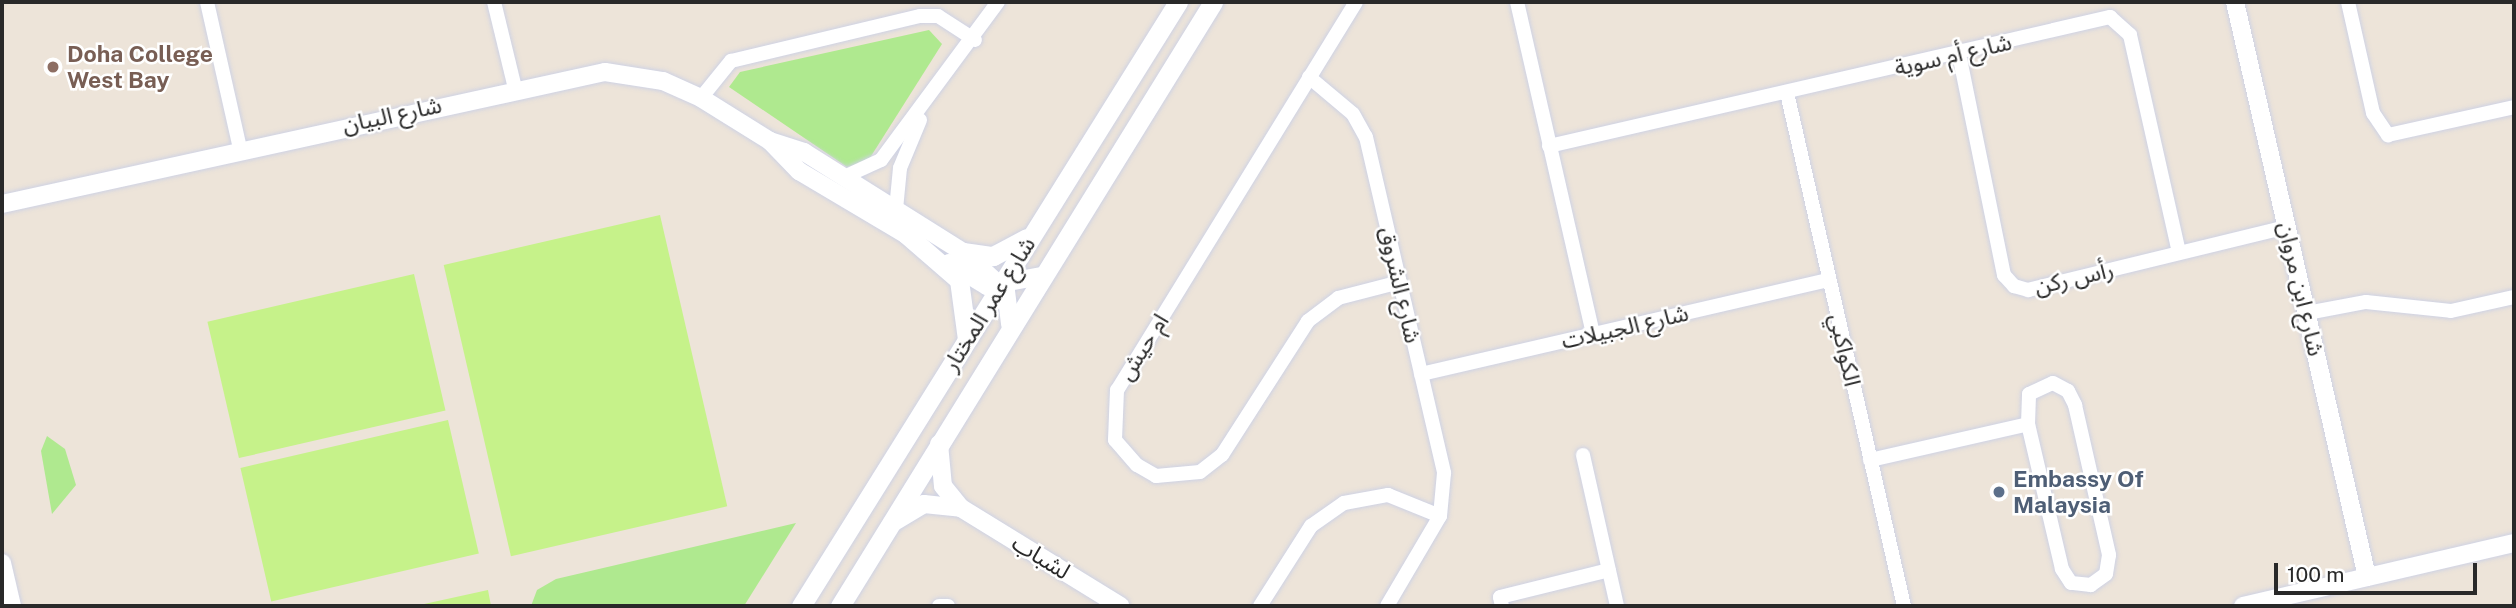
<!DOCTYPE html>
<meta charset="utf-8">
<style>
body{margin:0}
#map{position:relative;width:2516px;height:608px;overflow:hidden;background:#ede4d9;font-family:"Public Sans","Noto Sans Arabic",sans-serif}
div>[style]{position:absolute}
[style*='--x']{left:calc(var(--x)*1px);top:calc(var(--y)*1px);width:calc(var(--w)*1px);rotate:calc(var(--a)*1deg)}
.green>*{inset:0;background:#afe98f}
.pitch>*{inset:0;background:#c6f28a;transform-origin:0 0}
.roads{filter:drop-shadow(0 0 2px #ced2e4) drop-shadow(0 0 2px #ced2e4)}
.minor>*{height:14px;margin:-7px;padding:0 7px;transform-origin:7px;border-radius:7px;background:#fff}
.tertiary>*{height:18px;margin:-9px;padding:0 9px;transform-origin:9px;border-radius:9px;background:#fff}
.secondary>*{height:19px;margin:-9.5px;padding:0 9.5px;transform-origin:9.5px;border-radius:9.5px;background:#fff}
.dots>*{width:19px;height:19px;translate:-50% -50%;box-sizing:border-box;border:4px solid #fff;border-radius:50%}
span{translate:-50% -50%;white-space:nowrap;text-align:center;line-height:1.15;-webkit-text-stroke:5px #fff;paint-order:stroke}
.education-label{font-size:23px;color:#785e54;font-weight:700}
.left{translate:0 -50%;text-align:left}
.street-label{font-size:23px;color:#292929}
.service-label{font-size:23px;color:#4e5e75;font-weight:700}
.frame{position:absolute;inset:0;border:4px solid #292929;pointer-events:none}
.scale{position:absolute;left:2274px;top:563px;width:203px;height:32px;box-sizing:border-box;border:4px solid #292929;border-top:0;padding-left:9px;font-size:21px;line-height:24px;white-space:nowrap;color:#292929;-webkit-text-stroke:5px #fff;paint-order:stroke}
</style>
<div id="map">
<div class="green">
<div style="clip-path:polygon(929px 30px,942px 44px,868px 161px,847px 167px,729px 87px,740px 72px)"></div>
<div style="clip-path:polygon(47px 436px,65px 449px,76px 485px,52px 514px,41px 451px)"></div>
<div style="clip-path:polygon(796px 523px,744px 606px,531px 606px,537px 590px,556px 579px)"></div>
</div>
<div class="pitch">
<div style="left:660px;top:215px;width:299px;height:222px;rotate:77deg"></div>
<div style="left:414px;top:274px;width:140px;height:212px;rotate:77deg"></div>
<div style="left:448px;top:420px;width:137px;height:213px;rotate:77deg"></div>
<div style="clip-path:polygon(488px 590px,491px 606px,415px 606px)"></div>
</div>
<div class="roads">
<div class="minor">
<div style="--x:207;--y:2;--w:151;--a:77.3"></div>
<div style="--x:494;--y:2;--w:89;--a:76.3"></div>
<div style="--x:1356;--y:2;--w:456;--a:121.6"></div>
<div style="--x:1117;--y:390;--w:50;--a:92.3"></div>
<div style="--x:1115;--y:440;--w:33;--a:49"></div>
<div style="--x:1137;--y:465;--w:22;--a:30"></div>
<div style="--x:1156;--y:476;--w:44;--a:-5.2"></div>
<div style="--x:1200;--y:472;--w:28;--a:-38"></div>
<div style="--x:1222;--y:455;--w:159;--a:-57.3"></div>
<div style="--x:1308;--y:321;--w:38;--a:-37"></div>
<div style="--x:1338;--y:298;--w:64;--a:-14.5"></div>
<div style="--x:1517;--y:2;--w:342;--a:77.1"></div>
<div style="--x:2348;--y:2;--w:114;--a:77.3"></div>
<div style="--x:2373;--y:113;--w:27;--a:56"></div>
<div style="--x:2388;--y:135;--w:129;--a:-12.5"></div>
<div style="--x:1959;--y:54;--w:226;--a:78.5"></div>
<div style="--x:2004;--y:275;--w:15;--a:48"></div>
<div style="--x:2014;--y:286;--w:15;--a:16"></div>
<div style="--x:2028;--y:290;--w:267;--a:-13.7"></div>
<div style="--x:1309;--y:77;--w:57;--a:40.1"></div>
<div style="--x:1353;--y:114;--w:26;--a:61"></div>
<div style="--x:1366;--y:137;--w:345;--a:76.9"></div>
<div style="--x:1444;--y:473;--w:43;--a:95.3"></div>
<div style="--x:1440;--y:516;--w:104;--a:120.5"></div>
<div style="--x:1787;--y:93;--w:526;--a:77.15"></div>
<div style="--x:701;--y:98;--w:48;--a:-51"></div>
<div style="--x:731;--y:61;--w:194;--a:-13.4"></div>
<div style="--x:920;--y:16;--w:18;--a:0"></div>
<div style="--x:938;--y:16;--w:44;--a:33"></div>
<div style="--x:1549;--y:146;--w:576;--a:-12.95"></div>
<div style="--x:2110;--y:17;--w:27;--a:42"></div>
<div style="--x:2130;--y:35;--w:223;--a:77.3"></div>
<div style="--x:844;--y:177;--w:41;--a:-24.7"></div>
<div style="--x:881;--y:160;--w:197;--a:-53.5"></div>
<div style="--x:896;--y:209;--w:41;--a:-84.4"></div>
<div style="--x:900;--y:168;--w:52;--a:-67.4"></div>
<div style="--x:2307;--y:313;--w:60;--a:-10.6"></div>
<div style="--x:2366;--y:302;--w:85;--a:6"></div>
<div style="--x:2451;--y:311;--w:65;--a:-12.5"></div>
<div style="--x:1421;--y:374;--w:419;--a:-13"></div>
<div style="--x:2053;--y:383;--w:17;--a:28"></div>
<div style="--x:2068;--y:391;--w:16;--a:63"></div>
<div style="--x:2075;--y:405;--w:154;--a:77.2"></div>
<div style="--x:2109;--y:555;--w:19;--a:99"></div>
<div style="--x:2106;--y:574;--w:19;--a:144"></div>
<div style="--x:2091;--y:585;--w:20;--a:-174"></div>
<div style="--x:2071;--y:583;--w:17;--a:-123"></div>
<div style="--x:2062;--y:569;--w:149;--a:-103.2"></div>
<div style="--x:2028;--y:424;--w:30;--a:-88"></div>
<div style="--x:2029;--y:394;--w:26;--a:-25"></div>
<div style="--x:1583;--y:455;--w:155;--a:77.3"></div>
<div style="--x:1870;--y:460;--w:162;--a:-12.8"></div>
<div style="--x:939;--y:606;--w:9;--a:0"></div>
<div style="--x:1260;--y:606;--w:95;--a:-57.5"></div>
<div style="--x:1311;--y:526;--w:40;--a:-34.9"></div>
<div style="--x:1344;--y:503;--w:45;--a:-10.3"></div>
<div style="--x:1388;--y:495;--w:56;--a:22"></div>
<div style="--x:1502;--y:606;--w:9;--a:-103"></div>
<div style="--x:1500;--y:597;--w:112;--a:-13.9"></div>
</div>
<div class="tertiary">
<div style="--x:2235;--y:2;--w:590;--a:77.07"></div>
<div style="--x:770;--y:141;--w:36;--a:18"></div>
<div style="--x:804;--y:152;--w:188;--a:32.2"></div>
<div style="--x:963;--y:252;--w:58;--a:42.2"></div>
<div style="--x:1006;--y:291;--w:34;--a:83"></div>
<div style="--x:2;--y:204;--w:617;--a:-12.35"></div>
<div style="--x:605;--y:72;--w:59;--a:8.8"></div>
<div style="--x:663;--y:81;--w:42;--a:24.1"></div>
<div style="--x:701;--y:98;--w:81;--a:31.9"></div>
<div style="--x:770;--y:141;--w:42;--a:46"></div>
<div style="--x:799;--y:171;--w:137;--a:30.7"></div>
<div style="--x:949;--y:263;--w:44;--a:31.2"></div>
<div style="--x:987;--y:286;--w:55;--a:-10.5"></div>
<div style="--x:939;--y:444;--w:42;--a:84.6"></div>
<div style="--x:943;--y:486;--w:28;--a:51"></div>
<div style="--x:961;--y:508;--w:187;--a:31.6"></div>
<div style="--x:894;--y:522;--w:35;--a:-31"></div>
<div style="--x:924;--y:504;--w:37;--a:6"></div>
<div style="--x:2;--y:563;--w:44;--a:76.9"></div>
<div style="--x:2243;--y:606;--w:278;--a:-13.1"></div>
</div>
<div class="secondary">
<div style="--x:906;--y:234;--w:70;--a:41"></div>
<div style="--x:959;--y:280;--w:60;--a:82.3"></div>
<div style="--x:963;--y:252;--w:30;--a:8"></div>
<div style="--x:993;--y:256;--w:38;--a:-28"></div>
<div style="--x:801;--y:606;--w:712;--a:-58.03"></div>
<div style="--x:840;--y:606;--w:710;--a:-58.3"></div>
</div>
</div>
<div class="dots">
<div style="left:53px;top:67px;background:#8d6e63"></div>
<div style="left:1999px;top:492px;background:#5c6f8a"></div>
</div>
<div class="education-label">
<span class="left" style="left:67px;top:67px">Doha College<br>West Bay</span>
</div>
<div class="street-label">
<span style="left:1953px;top:55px;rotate:-13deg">شارع أم سوية</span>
<span style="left:392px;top:115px;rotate:-12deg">شارع البيان</span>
<span style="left:2074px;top:278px;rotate:-13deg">رأس ركن</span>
<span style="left:1400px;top:285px;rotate:77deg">شارع الشروق</span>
<span style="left:2301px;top:289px;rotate:77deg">شارع ابن مروان</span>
<span style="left:989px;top:304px;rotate:-58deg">شارع عمر المختار</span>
<span style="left:1625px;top:327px;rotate:-13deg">شارع الجبيلات</span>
<span style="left:1143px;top:347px;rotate:-58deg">ام حيش</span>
<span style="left:1845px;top:350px;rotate:77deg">الكواكبي</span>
<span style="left:1041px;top:557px;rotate:32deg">لشباب</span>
</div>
<div class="service-label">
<span class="left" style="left:2013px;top:492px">Embassy Of<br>Malaysia</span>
</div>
<div class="frame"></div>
<div class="scale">100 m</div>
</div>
